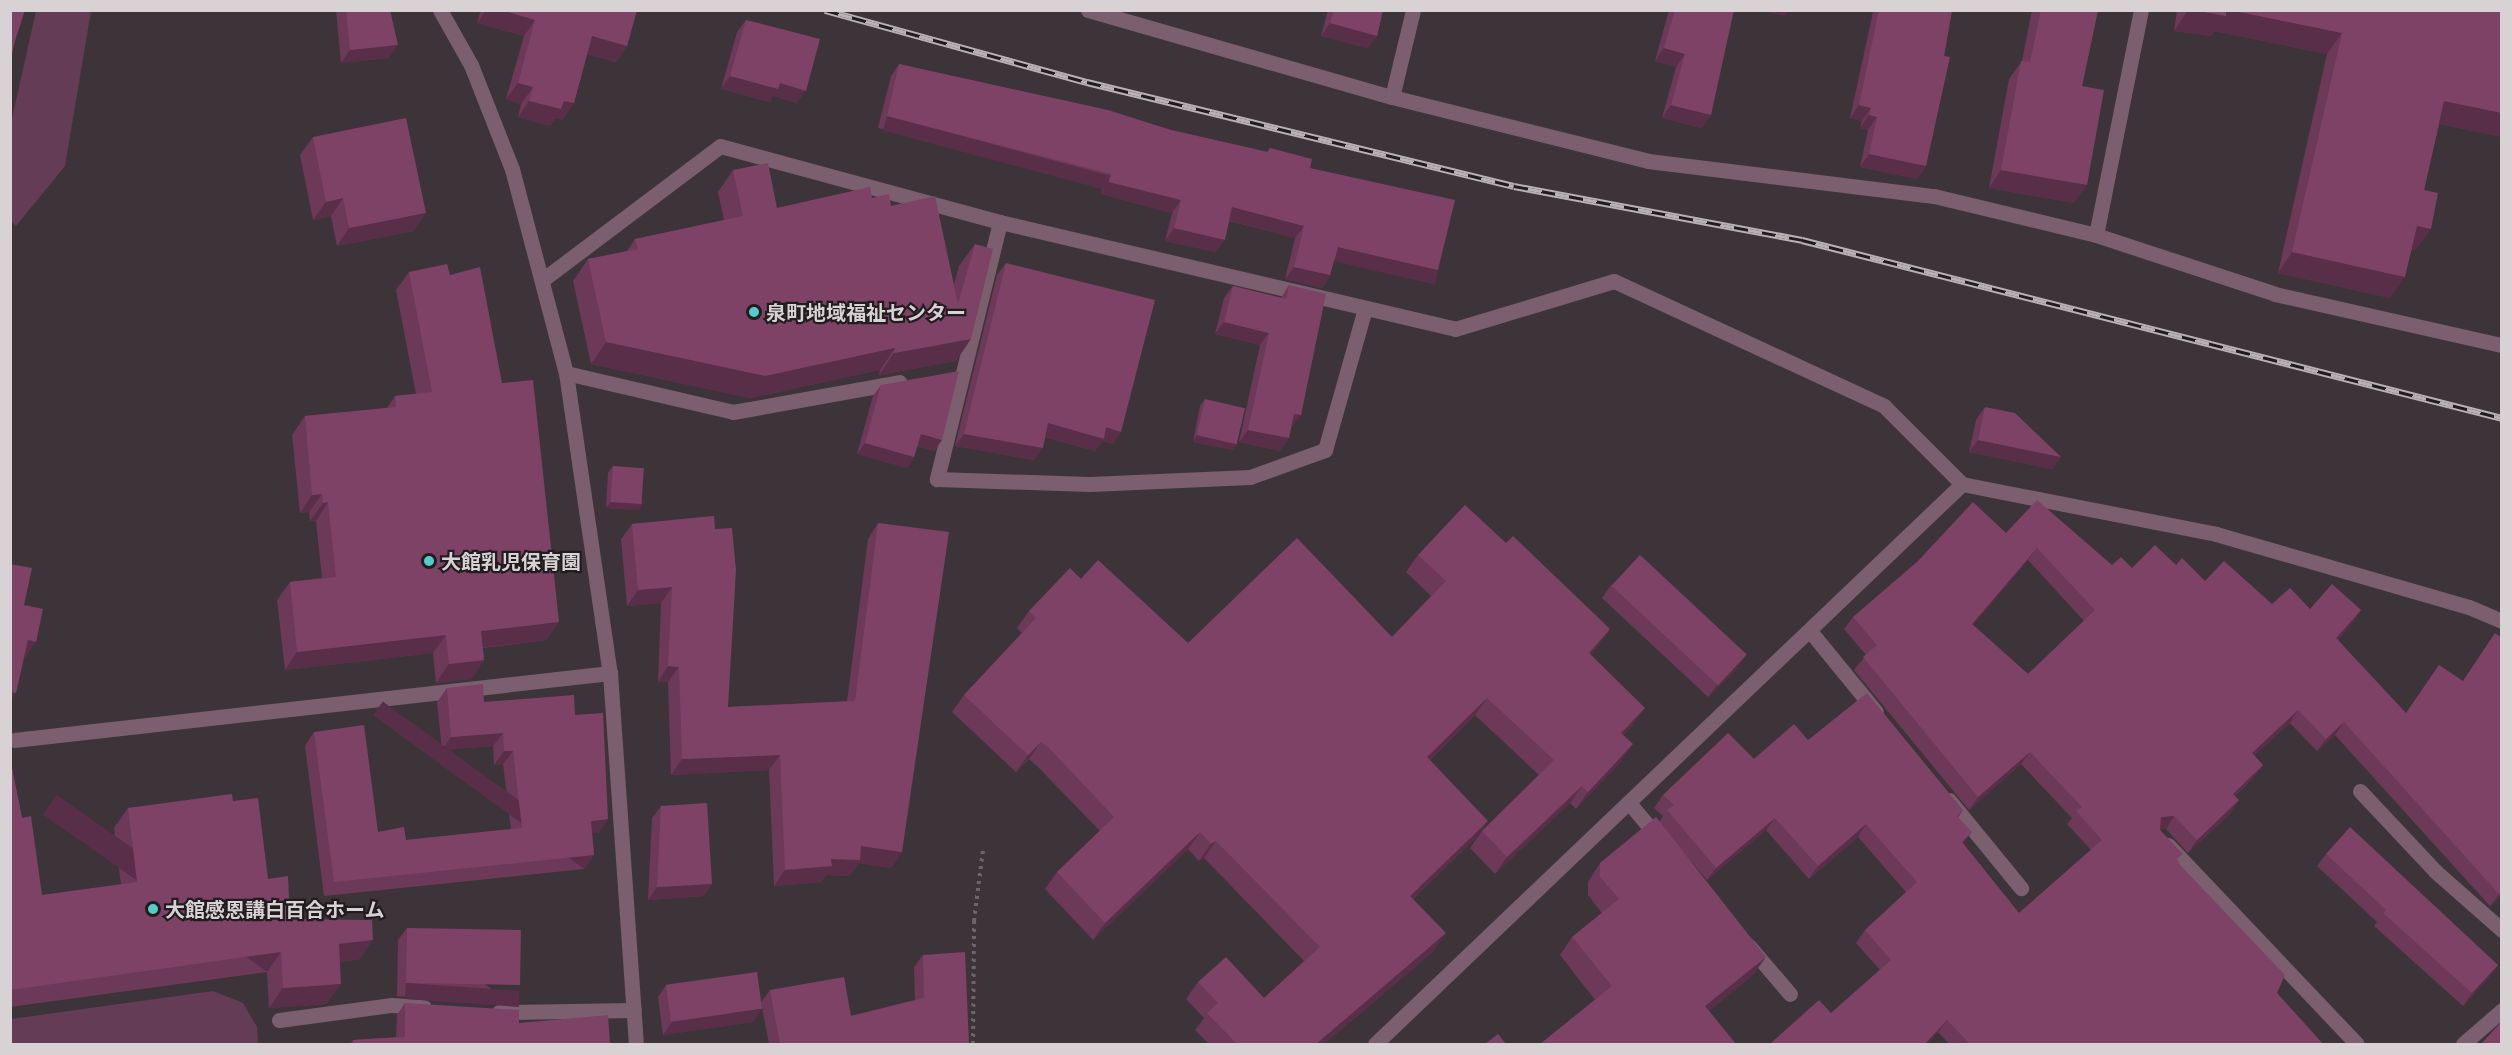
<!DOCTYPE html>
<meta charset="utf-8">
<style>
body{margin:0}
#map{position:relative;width:2512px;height:1055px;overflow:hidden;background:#3d3439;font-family:"Noto Serif","Noto Sans JP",serif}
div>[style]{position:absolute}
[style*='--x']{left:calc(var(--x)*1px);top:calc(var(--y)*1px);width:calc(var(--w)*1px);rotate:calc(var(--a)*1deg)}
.green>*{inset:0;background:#653c55}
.path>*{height:4px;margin-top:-2px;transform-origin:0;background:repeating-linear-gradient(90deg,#6d6569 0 3px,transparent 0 7.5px)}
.street>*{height:15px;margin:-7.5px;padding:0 7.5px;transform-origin:7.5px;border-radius:7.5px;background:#7b5f6f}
.rail>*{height:7px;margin-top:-3.5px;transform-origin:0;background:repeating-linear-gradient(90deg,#211d1f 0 14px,#b9b2b5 0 28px);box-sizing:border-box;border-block:2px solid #b9b2b5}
.wall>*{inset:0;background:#6c3959}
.shaded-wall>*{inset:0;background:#582e48;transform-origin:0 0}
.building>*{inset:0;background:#7e4267;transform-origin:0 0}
.dots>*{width:16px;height:16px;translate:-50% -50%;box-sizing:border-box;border:3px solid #211d1f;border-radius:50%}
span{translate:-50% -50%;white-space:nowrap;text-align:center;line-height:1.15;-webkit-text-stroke:4.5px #211d1f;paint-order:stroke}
.poi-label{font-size:20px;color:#d8d2d5;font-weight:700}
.left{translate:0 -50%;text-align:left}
.frame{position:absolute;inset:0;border:12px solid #d8d2d5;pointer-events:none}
</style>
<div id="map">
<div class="green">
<div style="clip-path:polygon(36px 11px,91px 11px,65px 166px,16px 226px,11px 221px,11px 123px)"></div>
<div style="clip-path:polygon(213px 991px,243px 1003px,257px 1027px,258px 1044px,11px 1044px,11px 1019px)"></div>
</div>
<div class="path">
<div style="--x:973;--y:1044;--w:123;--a:-89.5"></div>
<div style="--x:974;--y:921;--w:72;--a:-82.8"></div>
</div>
<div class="street">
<div style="--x:440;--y:10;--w:63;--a:60.6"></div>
<div style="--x:471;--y:65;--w:112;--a:68.5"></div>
<div style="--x:512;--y:169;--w:211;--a:75.2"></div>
<div style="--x:566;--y:373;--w:303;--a:81.7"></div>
<div style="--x:610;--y:673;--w:372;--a:86"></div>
<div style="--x:1088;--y:10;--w:316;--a:16"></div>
<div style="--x:1392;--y:97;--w:264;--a:14"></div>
<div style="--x:1648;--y:161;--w:288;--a:7"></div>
<div style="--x:1934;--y:196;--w:167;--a:13.5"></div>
<div style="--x:2096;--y:235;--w:188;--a:18.2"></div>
<div style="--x:2275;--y:294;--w:233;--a:12.7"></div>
<div style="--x:1392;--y:97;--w:89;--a:-76.4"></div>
<div style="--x:1000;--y:222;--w:265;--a:103.8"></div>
<div style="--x:937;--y:479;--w:153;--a:1.9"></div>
<div style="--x:1090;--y:484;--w:160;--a:-2.5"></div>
<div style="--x:1250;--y:477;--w:80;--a:-19.8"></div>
<div style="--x:1325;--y:450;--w:147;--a:-74.2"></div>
<div style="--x:2096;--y:235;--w:229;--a:-78.7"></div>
<div style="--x:545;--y:278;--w:219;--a:-37"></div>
<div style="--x:720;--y:146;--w:290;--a:15.2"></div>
<div style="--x:1000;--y:222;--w:467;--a:13.2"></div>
<div style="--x:1455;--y:329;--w:166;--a:-16.8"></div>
<div style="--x:1614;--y:281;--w:298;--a:24.8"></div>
<div style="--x:1884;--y:406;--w:110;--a:45"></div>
<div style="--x:566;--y:373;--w:171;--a:13.1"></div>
<div style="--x:733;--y:412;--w:169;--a:-10.2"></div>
<div style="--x:1810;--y:631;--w:104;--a:50.8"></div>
<div style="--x:14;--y:740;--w:600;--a:-6.41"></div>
<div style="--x:2360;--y:791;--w:110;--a:46.8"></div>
<div style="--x:2435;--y:871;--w:89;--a:41.4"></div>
<div style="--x:1949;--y:800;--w:114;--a:50.7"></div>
<div style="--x:1630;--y:804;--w:48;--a:50"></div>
<div style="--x:2168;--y:845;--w:274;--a:46.5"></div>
<div style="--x:1749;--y:946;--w:63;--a:49.5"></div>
<div style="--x:499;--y:1012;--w:135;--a:-0.8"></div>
<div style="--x:279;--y:1020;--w:114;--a:-7.6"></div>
<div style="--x:392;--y:1005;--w:32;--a:4"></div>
<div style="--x:1375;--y:1044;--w:811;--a:-43.65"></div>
<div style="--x:1962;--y:484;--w:259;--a:11.1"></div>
<div style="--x:2216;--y:534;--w:263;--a:16.1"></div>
<div style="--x:2469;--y:607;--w:36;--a:23"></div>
<div style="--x:2463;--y:1044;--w:52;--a:-41.1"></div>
</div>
<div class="rail">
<div style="--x:825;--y:10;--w:272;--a:15.4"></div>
<div style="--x:1087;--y:82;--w:439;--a:13.7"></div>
<div style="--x:1514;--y:186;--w:293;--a:10.6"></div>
<div style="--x:1802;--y:240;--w:722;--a:14.27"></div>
</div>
<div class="wall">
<div style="clip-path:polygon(336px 10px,390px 10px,389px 58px,341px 63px)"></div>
<div style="clip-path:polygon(481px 10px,637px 10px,627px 46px,616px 62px,587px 54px,574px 103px,562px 120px,556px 118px,550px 126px,518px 117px,521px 104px,506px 99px,524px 36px,477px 23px)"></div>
<div style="clip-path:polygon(1328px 10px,1383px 10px,1377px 36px,1368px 48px,1321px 36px)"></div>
<div style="clip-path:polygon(1669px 10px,1734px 10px,1702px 128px,1662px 118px,1676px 67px,1655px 61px)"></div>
<div style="clip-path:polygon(1867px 10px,1952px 10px,1944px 56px,1926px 166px,1917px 179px,1860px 167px,1868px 130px,1860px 128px,1862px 121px,1850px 118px,1873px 12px)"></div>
<div style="clip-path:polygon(2032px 10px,2098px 10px,2082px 86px,2074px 203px,1989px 188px,2009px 79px,2022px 61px)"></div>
<div style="clip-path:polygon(2177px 10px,2502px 10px,2502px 137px,2439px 124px,2424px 190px,2416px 250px,2412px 249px,2390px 298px,2278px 273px,2327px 54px,2214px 31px,2211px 36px,2174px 31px)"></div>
<div style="clip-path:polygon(746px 20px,797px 103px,773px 96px,770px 102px,721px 89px,737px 32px)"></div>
<div style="clip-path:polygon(899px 64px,1171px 130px,1267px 152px,1270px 148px,1310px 168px,1438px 270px,1430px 282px,1334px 260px,1330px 275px,1322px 288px,1285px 279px,1295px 238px,1229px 221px,1216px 252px,1165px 241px,1172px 213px,1101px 194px,1103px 186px,878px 128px,891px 76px)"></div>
<div style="clip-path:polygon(313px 137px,414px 231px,337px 246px,331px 216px,313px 220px,300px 155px)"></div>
<div style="clip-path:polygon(733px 170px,777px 208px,872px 198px,891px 206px,954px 285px,959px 266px,975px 244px,956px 361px,879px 375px,880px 370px,750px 398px,591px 364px,573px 281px,588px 259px,627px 251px,635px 239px,724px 220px,718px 192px)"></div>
<div style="clip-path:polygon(1006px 263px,1121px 432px,1113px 444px,1102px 441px,1095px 451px,1045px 437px,1034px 460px,955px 446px,997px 275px)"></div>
<div style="clip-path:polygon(409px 272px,450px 275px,547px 640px,483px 648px,484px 660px,471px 679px,436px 683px,433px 653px,285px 670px,277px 600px,290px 582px,322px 578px,316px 521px,310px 521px,309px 512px,300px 513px,292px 435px,305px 416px,387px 408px,395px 396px,416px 394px,396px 290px)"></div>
<div style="clip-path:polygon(1289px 285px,1292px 427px,1291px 427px,1280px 451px,1239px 442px,1260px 345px,1215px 334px,1224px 298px,1233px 286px,1281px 298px)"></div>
<div style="clip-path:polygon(881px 385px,942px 440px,934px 451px,917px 446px,914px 457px,907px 468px,857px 454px,873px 396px)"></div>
<div style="clip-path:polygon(1205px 399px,1237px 444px,1233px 450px,1193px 442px,1200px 406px)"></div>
<div style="clip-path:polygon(1985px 407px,2061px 457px,2052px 469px,1969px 452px,1976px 420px)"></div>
<div style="clip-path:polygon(613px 466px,643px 503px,639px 510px,606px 508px,608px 473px)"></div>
<div style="clip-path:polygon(714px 516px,728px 707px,847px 701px,868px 539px,878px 523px,902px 852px,891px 868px,859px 863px,849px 876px,826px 875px,821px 882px,774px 886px,769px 770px,671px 775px,668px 682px,658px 682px,661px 603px,627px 606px,621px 539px,632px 524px)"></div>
<div style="clip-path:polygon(evenodd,2006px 533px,2112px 565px,2132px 568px,2176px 565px,2205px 581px,2272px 604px,2310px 609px,2361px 610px,2352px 623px,2338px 639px,2502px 894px,2490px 906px,2335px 735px,2317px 751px,2290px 723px,2254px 756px,2263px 765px,2254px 777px,2235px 796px,2231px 813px,2188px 853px,2166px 829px,2160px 829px,2180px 865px,2277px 993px,2323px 1044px,1949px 1044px,1938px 1032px,1831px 1013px,1880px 970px,1856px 943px,1865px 930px,1906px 892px,1858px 837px,1809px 879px,1766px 830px,1707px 880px,1690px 860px,1753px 975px,1709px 1011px,1595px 1000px,1560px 955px,1572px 937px,1602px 913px,1588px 895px,1588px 882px,1600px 863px,1660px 821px,1663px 816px,1654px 808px,1663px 795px,1754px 759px,1808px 740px,1963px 810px,1958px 818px,1963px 844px,2019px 913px,2091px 850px,2067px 824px,2072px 818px,2021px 764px,1969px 810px,1854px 670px,1866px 655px,1844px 629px,1853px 617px,2006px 533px,2028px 560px,2084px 621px,2028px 674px,1973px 625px,2028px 560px)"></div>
<div style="clip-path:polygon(1506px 543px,1610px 629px,1598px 646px,1590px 655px,1633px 725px,1623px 735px,1621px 761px,1576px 809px,1570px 803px,1495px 874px,1470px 848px,1482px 831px,1539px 775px,1475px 715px,1430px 760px,1476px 838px,1413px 899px,1434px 951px,1324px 1044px,1209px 1044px,1195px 1030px,1204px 1018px,1186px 999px,1198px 982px,1264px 998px,1304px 961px,1204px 858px,1199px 861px,1188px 849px,1093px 940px,1045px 889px,1057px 872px,1100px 831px,1037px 766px,1029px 759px,1016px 772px,952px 712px,964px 695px,1022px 633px,1017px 628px,1029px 611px,1081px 579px,1188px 643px,1392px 637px,1431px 596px,1406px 572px,1418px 555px)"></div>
<div style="clip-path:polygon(1611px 585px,1737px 668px,1708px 697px,1602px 598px)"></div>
<div style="clip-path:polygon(447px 688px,484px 702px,575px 715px,608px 819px,598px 833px,592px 833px,594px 855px,584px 869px,324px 896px,305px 746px,314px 732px,378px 832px,406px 840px,511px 829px,503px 764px,494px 765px,493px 746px,442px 750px,437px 702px)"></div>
<div style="clip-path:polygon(10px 758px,22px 818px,42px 895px,121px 885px,114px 828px,128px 808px,233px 801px,268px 879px,290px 919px,360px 959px,340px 962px,327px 1004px,269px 1008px,267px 972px,10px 1007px)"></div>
<div style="clip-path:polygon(661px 806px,704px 896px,648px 900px,652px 818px)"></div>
<div style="clip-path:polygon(2326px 854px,2498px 965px,2489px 977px,2463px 1006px,2374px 926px,2377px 922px,2317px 866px)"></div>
<div style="clip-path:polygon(407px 928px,511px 1003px,397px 996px,398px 940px)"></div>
<div style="clip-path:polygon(923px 955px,969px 1044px,769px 1044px,761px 1002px,770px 990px,851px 1016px,915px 1000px,914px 967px)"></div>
<div style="clip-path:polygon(666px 985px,753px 1022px,663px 1035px,658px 997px)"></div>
<div style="clip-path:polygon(405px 1003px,519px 1023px,610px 1044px,350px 1044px,353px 1040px,396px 1037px,397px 1015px)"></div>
</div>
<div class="shaded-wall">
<div style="clip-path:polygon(486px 10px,502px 10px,535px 20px,524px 36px,477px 23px)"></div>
<div style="clip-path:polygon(1758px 10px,1789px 10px,1785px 16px)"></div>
<div style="clip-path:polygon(2188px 10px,2230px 10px,2342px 33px,2327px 54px,2214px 31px,2211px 36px,2174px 31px)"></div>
<div style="clip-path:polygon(1330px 23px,1377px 36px,1368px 48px,1321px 36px)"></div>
<div style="clip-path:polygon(592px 36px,627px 46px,616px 62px,581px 52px)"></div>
<div style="clip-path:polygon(398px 45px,389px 58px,341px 63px,350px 50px)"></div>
<div style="clip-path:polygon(1664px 48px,1685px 54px,1676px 67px,1655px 61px)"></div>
<div style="clip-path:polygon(730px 76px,780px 83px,806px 91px,797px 103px,773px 96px,770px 102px,721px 89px)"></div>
<div style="clip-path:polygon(518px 83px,533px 87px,521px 104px,506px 99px)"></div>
<div style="clip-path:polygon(529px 101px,564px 101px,574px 103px,562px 120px,556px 118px,550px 126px,518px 117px)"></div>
<div style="clip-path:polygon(2444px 101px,2502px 113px,2502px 137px,2429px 122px)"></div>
<div style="clip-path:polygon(1671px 105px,1711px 115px,1702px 128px,1662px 118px)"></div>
<div style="clip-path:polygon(1859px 105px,1871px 108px,1862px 121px,1850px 118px)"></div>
<div style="clip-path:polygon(1869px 115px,1877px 117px,1868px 130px,1860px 128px)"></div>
<div style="left:887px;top:116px;width:231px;height:15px;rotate:15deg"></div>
<div style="clip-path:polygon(1869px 154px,1926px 166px,1917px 179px,1860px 167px)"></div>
<div style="clip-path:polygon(2001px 170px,2087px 185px,2074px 203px,1989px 188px)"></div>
<div style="clip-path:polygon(1109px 182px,1181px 200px,1172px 213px,1101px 194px)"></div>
<div style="clip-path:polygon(343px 198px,331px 216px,313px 220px,326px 202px)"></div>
<div style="clip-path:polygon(1232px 207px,1304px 226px,1295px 238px,1224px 219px)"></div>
<div style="clip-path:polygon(426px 213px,414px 231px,337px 246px,349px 228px)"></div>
<div style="clip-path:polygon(2417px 226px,2431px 229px,2416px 250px,2402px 247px)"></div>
<div style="clip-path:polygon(1174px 228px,1225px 240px,1216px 252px,1165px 241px)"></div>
<div style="left:1338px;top:247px;width:103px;height:15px;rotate:13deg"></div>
<div style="clip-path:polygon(2292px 252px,2405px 277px,2390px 298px,2278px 273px)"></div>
<div style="clip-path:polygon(1294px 267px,1330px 275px,1322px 288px,1285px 279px)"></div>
<div style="clip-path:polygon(1224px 322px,1269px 333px,1260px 345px,1215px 334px)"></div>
<div style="clip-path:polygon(971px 339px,956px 361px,879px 375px,894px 353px)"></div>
<div style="clip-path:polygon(606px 342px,895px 348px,880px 370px,750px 398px,591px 364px)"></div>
<div style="clip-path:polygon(1294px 414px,1301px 415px,1292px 427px,1286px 426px)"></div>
<div style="clip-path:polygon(1048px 423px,1106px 427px,1121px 432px,1113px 444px,1102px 441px,1095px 451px,1039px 435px)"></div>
<div style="clip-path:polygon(1248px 430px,1289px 438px,1280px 451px,1239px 442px)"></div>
<div style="clip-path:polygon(921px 434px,942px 440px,934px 451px,913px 445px)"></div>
<div style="clip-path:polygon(964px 434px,1043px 448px,1034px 460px,955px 446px)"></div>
<div style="clip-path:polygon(1197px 435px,1237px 444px,1233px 450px,1193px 442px)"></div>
<div style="clip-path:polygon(1978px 440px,2061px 457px,2052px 469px,1969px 452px)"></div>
<div style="clip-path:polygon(865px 443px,914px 457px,907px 468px,857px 454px)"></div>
<div style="clip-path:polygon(322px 494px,309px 512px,300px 513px,312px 495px)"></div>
<div style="clip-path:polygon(328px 502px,316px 521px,310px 521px,323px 503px)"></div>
<div style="clip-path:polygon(611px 502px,643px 503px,639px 510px,606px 508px)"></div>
<div style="clip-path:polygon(2037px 548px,2028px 560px,1964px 636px,1972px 624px)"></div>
<div style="clip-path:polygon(672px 587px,661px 603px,627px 606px,638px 590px)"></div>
<div style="clip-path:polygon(2361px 610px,2352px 623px,2328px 650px,2336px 638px)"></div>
<div style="clip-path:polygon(559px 622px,547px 640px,469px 649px,481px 631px)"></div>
<div style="clip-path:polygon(1610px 629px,1598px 646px,1577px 670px,1589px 653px)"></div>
<div style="clip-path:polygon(446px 635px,433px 653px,285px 670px,297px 652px)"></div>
<div style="clip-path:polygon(28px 640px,36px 642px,24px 660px)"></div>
<div style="clip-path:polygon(1746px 655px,1737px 668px,1708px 697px,1717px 685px)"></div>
<div style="clip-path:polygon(484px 660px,471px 679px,436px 683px,449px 664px)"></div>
<div style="clip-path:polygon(668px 666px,679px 667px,668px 682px,658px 682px)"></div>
<div style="clip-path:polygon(10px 692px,16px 693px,10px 702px)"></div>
<div style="clip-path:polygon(1487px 698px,1475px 715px,1415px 774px,1427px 757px)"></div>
<div style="clip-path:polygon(1645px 708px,1633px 725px,1609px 750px,1621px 733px)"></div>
<div style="clip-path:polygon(2298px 710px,2290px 723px,2243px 766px,2252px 753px)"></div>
<div style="clip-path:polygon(2344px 722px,2335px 735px,2317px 751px,2326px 739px)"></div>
<div style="clip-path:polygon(503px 733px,493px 746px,442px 750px,451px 737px)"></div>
<div style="clip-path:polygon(1041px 742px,1029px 759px,1016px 772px,1028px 755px)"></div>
<div style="clip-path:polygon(1633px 744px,1621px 761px,1576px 809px,1588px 792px)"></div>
<div style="clip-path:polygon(504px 751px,513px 751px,503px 764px,494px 765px)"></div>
<div style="clip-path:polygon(2030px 752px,2021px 764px,1969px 810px,1978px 797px)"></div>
<div style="clip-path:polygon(780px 755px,769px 770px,671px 775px,682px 759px)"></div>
<div style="clip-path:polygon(2263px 765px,2254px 777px,2224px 806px,2233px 794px)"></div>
<div style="clip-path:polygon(1582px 786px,1570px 803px,1495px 874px,1507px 857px)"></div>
<div style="clip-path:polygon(2239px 800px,2231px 813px,2188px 853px,2197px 840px)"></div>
<div style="clip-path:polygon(2174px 816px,2166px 829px,2152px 829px,2161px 817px)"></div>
<div style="clip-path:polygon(1775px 818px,1766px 830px,1707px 880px,1716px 868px)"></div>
<div style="clip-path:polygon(608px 819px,598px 833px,581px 835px,591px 821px)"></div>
<div style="clip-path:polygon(1488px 821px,1476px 838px,1398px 913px,1410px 896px)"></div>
<div style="clip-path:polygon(1866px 824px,1858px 837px,1809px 879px,1818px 866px)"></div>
<div style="clip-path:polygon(1200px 832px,1188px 849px,1093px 940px,1105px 923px)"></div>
<div style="clip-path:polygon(1972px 832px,1963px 844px,1962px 842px)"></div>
<div style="clip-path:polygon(1216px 841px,1204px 858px,1199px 861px,1211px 844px)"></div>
<div style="clip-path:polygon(861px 846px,902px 852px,891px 868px,859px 863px,849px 876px,826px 875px,821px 882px,774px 886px,785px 870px,831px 859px)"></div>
<div style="left:594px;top:855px;width:17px;height:261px;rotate:126deg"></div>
<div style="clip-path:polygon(712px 884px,704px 896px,648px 900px,657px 887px)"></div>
<div style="clip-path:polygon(2502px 891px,2501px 894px,2490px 906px,2499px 894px)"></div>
<div style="clip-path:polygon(1446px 933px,1434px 951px,1324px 1044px,1316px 1044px)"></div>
<div style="clip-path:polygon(373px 940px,360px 959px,325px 964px,339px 944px)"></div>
<div style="left:281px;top:952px;width:24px;height:274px;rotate:125deg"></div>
<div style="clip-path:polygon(1766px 957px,1753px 975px,1692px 1025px,1705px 1006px)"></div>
<div style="clip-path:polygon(2498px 965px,2489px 977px,2463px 1006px,2472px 993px)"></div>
<div style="left:406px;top:983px;width:114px;height:16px;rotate:4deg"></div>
<div style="clip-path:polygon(341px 984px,327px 1004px,269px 1008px,283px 988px)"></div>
<div style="clip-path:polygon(762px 1009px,753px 1022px,663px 1035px,672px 1022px)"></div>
<div style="clip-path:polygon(1947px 1020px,1938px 1032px,1928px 1044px,1925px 1044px)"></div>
</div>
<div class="building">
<div style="clip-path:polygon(10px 10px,25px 10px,15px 41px,10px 62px)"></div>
<div style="clip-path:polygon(346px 10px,390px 10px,398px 45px,350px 50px)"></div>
<div style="clip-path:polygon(502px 10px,637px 10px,627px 46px,592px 36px,574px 103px,564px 101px,561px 109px,529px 101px,533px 87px,518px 83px,535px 20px)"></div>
<div style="clip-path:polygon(1334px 10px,1383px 10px,1377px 36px,1330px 23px)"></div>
<div style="clip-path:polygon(1675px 10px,1734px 10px,1711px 115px,1671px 105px,1685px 54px,1664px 48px)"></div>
<div style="clip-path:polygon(1879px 10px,1952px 10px,1944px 56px,1950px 57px,1926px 166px,1869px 154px,1877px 117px,1869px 115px,1871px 108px,1859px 105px)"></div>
<div style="clip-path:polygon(2041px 10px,2098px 10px,2082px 86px,2104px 90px,2087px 185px,2001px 170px,2021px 61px,2030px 62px)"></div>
<div style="clip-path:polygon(2193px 10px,2226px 10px,2226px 16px)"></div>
<div style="clip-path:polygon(2230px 10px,2502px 10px,2502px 113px,2444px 101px,2424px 190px,2438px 193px,2431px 229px,2417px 226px,2405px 277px,2292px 252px,2342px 33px)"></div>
<div style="clip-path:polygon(746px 20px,820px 39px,806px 91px,780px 83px,778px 89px,730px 76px)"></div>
<div style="clip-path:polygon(899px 64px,1108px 110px,1171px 130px,1268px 152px,1270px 148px,1312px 159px,1310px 168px,1455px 200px,1438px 270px,1338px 247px,1330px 275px,1294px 267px,1304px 226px,1232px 207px,1225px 240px,1174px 228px,1181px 200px,1109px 182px,1111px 174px,887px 116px)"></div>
<div style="clip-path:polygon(406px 118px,426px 213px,349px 228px,343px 198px,326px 202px,313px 137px)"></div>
<div style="clip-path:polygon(768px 163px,777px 208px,870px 187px,872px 198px,889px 194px,891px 206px,935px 196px,958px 304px,975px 244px,993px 249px,971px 339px,894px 353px,895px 348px,765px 376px,606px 342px,588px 259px,638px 249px,635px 239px,743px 216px,733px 170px)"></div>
<div style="clip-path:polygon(1006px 263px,1155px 300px,1121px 432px,1106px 427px,1104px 439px,1048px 423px,1043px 448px,964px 434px)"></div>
<div style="clip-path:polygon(447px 264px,450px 275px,480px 267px,502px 383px,533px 380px,559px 622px,481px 631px,484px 660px,449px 664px,446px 635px,297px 652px,290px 582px,336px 577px,328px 502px,323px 503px,322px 494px,312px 495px,305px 416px,396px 407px,395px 396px,432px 392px,409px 272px)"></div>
<div style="clip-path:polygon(1289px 285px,1326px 294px,1301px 415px,1294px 414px,1289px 438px,1248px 430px,1269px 333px,1224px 322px,1233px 286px,1286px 299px)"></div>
<div style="clip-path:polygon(959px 371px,942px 440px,921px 434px,914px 457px,865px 443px,881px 385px)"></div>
<div style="left:1205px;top:399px;width:41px;height:37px;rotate:13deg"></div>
<div style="clip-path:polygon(1985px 407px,2015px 413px,2061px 457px,1978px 440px)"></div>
<div style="left:613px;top:466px;width:31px;height:36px;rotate:4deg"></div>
<div style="clip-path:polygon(evenodd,2037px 500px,2112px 565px,2121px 557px,2132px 568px,2155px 545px,2176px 565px,2182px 558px,2205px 581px,2224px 561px,2272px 604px,2290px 588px,2310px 609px,2332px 584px,2361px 610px,2336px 638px,2406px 713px,2439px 665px,2463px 681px,2495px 633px,2502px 638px,2502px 891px,2499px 894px,2344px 722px,2326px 739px,2298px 710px,2252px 753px,2263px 765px,2233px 794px,2239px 800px,2197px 840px,2174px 816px,2161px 817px,2160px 830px,2183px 854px,2177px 859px,2180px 865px,2285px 975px,2277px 993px,2323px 1044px,1970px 1044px,1947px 1020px,1925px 1044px,1770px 1044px,1819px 1000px,1831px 1013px,1891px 960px,1865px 930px,1917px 882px,1866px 824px,1818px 866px,1775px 818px,1716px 868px,1667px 810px,1674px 805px,1663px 795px,1728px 733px,1754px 759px,1794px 724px,1808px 740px,1867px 693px,1963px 810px,1957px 816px,1972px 832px,1962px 842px,2019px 913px,2102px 840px,2076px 811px,2082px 807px,2030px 752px,1978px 797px,1863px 657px,1877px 645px,1853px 617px,1918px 561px,1973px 502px,2006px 533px,2037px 500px,2037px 548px,2095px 610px,2028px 674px,1972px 624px,2037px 548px)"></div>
<div style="clip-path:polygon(1465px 505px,1506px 543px,1513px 536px,1610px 629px,1589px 653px,1645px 708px,1621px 733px,1633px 744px,1588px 792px,1582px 786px,1507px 857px,1482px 831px,1554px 760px,1487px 698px,1427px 757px,1488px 821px,1410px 896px,1446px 933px,1316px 1044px,1237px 1044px,1207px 1013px,1218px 1003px,1198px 982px,1226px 957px,1264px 998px,1320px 947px,1216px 841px,1211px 844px,1200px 832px,1105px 923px,1057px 872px,1114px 817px,1049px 748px,1041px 742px,1028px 755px,964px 695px,1036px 618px,1029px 611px,1070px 568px,1081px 579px,1098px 560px,1188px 643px,1297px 538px,1392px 637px,1446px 581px,1418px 555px)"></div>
<div style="clip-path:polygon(714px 516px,715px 529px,732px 528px,736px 570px,728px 707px,855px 701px,878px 523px,949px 532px,902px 852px,861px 846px,860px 860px,831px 859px,832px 866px,785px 870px,780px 755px,682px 759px,679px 667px,668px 666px,672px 587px,638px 590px,632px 524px)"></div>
<div style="left:1640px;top:555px;width:146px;height:42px;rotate:43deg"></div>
<div style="clip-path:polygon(10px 564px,32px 568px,24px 605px,43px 609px,36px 642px,28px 640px,16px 693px,10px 692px)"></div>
<div style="clip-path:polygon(483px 684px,484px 702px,574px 695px,575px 715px,603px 713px,608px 819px,591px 821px,594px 855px,334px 882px,314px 732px,364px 725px,378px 832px,404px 827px,406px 840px,522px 828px,513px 751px,504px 751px,503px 733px,451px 737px,447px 688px)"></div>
<div style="clip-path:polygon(10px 758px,22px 818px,31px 816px,42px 895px,137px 882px,128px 808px,232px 794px,233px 801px,258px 798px,268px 879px,288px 876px,290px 919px,372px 920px,373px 940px,339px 944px,341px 984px,283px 988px,281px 952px,10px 990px)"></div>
<div style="clip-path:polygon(707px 803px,712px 884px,657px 887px,661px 806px)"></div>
<div style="clip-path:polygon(1656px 817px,1766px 957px,1705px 1006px,1736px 1044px,1540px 1044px,1612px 986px,1572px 937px,1619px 899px,1600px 877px,1600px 863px)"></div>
<div style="clip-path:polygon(2350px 827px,2498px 965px,2472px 993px,2383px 913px,2386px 910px,2326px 854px)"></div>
<div style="left:407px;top:928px;width:114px;height:55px;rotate:1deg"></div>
<div style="clip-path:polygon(965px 952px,969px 1044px,780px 1044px,770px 990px,844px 977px,851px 1016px,924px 998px,923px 955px)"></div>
<div style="left:757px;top:972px;width:37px;height:92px;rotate:82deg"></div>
<div style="clip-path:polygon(405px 1003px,519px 1010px,519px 1023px,608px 1015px,610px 1044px,354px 1044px,353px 1040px,405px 1037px)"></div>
<div style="clip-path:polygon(2502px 1021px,2502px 1044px,2481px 1044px)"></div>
<div style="clip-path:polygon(1498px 1034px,1506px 1044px,1485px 1044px)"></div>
</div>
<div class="dots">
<div style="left:754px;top:312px;background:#53cdcb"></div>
<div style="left:429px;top:561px;background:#53cdcb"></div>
<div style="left:153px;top:909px;background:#53cdcb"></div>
</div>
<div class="poi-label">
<span class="left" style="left:766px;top:312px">泉町地域福祉センター</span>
<span class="left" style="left:441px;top:561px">大館乳児保育園</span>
<span class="left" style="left:165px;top:909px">大館感恩講白百合ホーム</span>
</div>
<div class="frame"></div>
</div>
